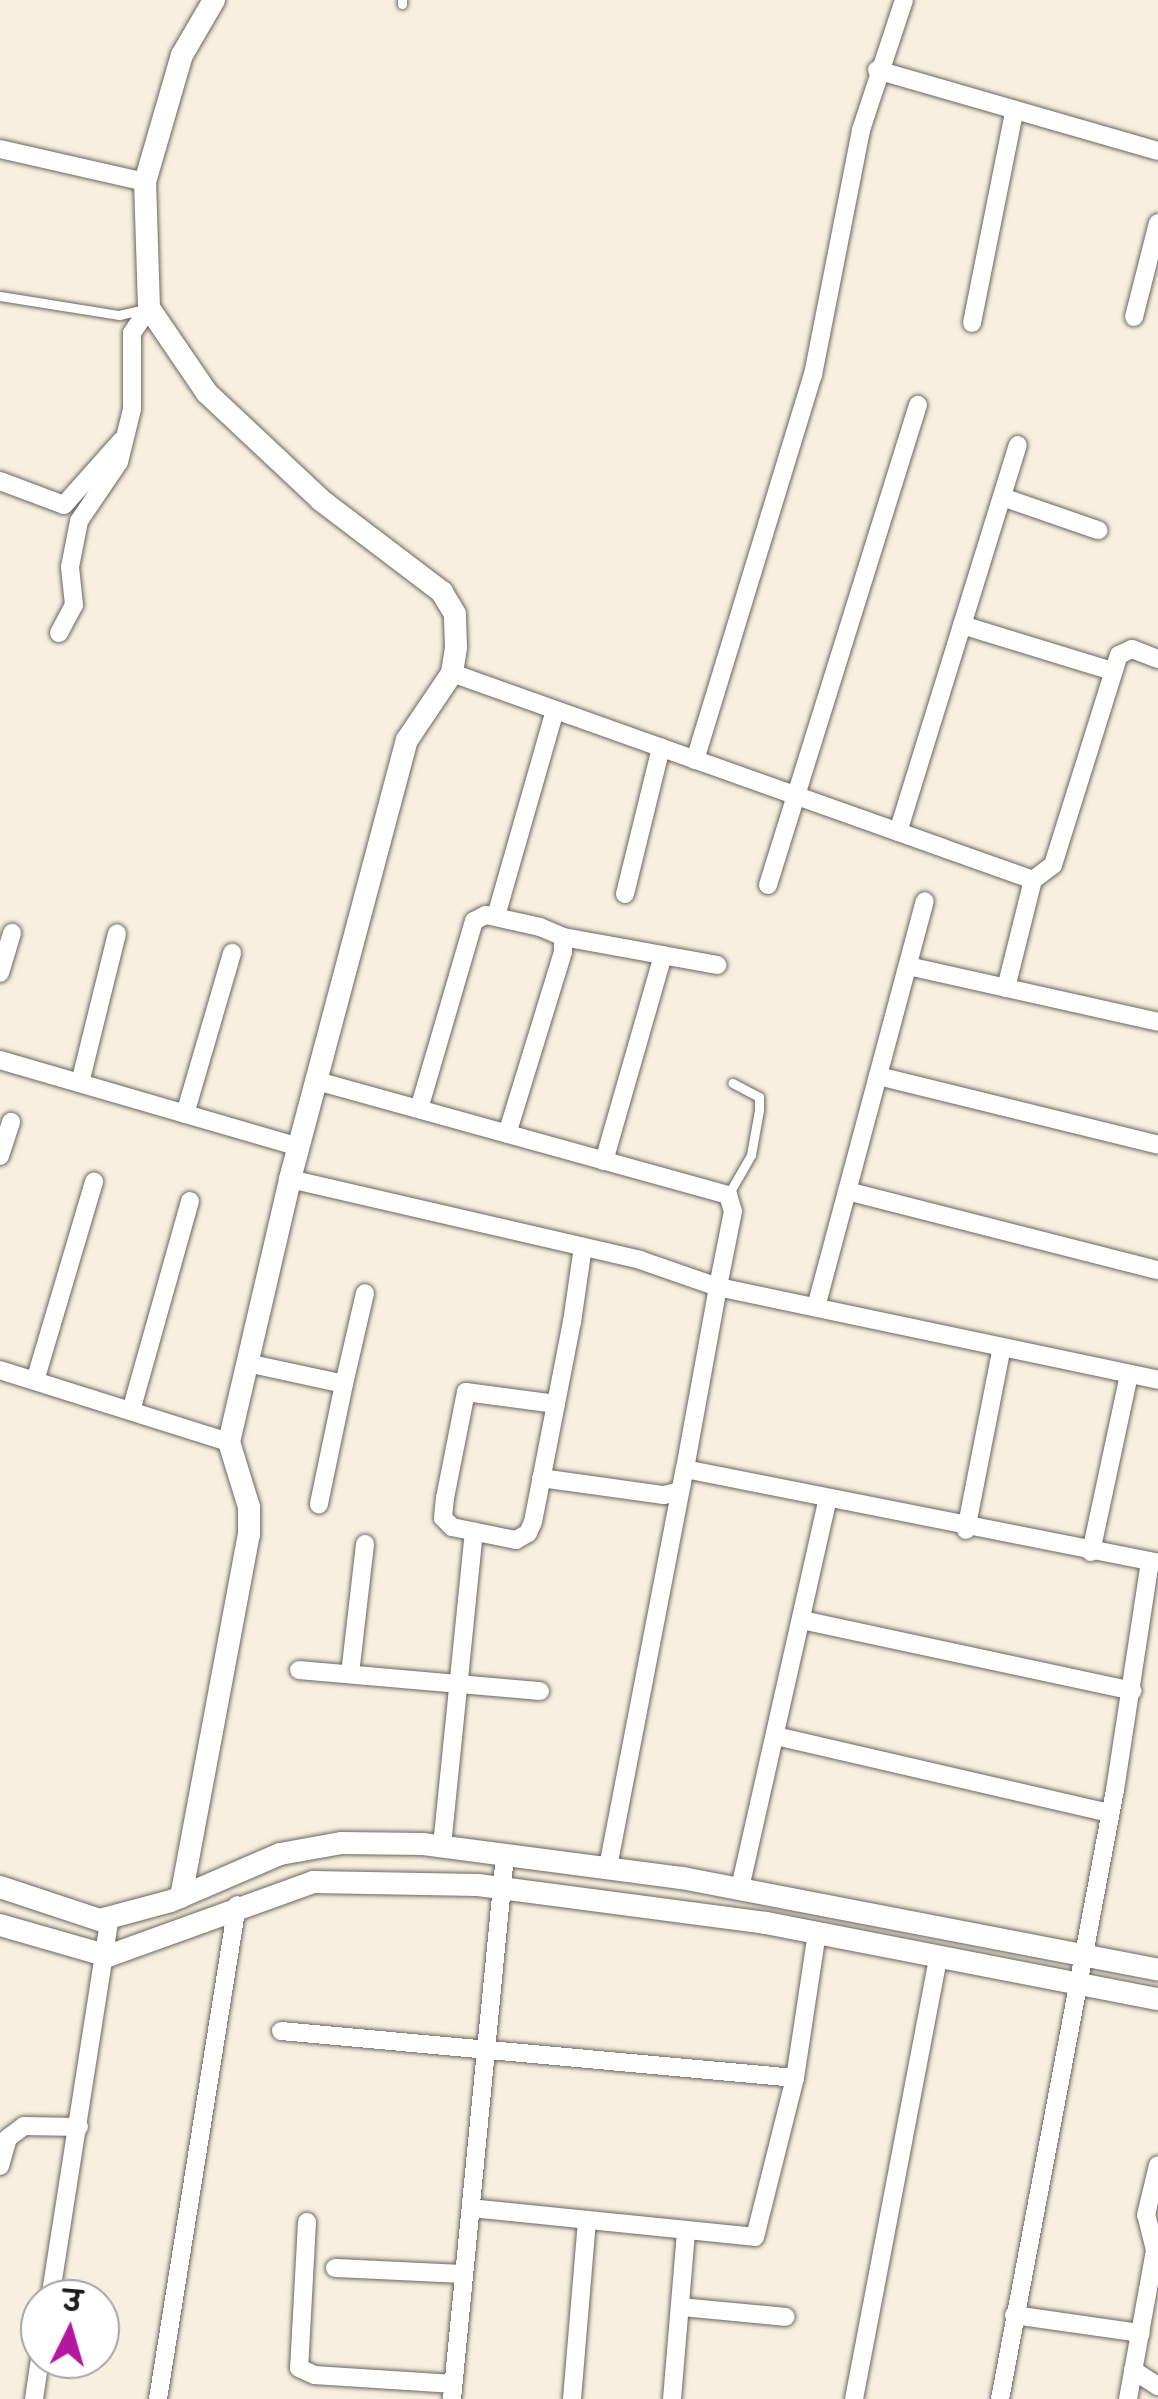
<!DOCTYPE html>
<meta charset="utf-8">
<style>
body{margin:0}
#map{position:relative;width:1158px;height:2399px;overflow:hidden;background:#f7efdf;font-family:"Patrick Hand","Playpen Sans Deva",sans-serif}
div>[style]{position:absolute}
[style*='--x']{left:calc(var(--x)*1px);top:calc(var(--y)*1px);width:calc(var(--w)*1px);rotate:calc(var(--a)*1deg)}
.roads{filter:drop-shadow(0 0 2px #696660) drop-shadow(0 0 2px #696660)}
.service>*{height:9px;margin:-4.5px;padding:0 4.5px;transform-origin:4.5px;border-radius:4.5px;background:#fff}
.minor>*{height:18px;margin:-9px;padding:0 9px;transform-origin:9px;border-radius:9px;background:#fff}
.tertiary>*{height:22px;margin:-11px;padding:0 11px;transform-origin:11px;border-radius:11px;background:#fff}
span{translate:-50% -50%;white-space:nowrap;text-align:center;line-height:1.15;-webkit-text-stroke:8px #fff;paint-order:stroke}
.north{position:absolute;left:20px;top:2279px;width:100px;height:100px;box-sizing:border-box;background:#fff;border:2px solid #a4a4a4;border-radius:50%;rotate:5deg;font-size:28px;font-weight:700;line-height:40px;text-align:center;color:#1c1c1c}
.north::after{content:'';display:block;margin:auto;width:35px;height:45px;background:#b5179e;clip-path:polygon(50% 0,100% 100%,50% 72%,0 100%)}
</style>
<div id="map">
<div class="roads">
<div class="service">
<div style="--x:402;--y:4;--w:4;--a:-90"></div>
<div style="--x:0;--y:296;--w:121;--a:9.1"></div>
<div style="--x:119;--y:315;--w:27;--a:-13"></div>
<div style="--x:728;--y:1195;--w:46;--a:-60.1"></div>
<div style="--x:751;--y:1155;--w:46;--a:-79.9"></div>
<div style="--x:759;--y:1110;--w:13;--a:-90"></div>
<div style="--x:759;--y:1097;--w:30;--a:-152"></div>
</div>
<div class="minor">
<div style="--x:877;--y:70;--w:292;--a:16.1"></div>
<div style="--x:0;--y:149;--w:149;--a:12.8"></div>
<div style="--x:1134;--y:317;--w:97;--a:-75.7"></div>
<div style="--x:972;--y:323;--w:214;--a:-78.7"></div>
<div style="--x:0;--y:481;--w:68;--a:20.6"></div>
<div style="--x:64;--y:505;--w:87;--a:-48.3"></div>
<div style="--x:1002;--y:497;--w:102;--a:19"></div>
<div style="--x:962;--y:625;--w:157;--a:17"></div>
<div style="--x:59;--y:633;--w:32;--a:-62"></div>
<div style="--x:74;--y:605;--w:38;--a:-96"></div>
<div style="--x:70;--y:567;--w:47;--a:-78.9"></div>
<div style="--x:79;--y:521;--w:71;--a:-55.9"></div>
<div style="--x:119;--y:462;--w:55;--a:-76.2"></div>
<div style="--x:132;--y:409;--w:76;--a:-90"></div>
<div style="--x:132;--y:333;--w:30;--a:-56"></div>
<div style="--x:452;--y:673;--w:617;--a:19.61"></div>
<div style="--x:1033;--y:880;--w:25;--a:-37"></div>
<div style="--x:1053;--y:865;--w:220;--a:-72.6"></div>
<div style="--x:1119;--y:655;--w:14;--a:-25"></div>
<div style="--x:1132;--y:649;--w:28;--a:21"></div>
<div style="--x:695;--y:760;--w:403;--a:-73"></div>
<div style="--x:813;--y:375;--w:250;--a:-78.9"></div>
<div style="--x:861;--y:130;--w:137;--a:-71.7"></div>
<div style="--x:898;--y:832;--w:405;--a:-72.8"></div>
<div style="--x:768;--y:885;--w:503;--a:-72.65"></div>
<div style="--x:625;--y:894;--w:151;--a:-76.2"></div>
<div style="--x:496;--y:916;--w:214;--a:-74"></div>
<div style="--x:563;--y:937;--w:157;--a:10.3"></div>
<div style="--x:908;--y:966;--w:256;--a:12.6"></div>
<div style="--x:0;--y:973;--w:42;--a:-73.3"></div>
<div style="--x:1006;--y:988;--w:111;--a:-76"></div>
<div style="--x:0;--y:1060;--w:312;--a:16.2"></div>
<div style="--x:878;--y:1076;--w:288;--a:13.8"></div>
<div style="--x:317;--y:1081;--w:427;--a:15.5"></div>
<div style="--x:728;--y:1195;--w:17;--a:73"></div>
<div style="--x:733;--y:1211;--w:77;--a:101.2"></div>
<div style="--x:718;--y:1287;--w:450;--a:11.9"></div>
<div style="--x:80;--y:1083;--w:154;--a:-76.1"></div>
<div style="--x:419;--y:1109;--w:196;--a:-73.7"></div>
<div style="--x:474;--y:921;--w:13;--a:-27"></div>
<div style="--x:486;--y:915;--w:55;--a:12.5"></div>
<div style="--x:540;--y:927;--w:25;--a:23"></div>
<div style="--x:563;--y:937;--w:15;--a:90"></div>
<div style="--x:563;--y:952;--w:190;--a:107.1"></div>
<div style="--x:185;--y:1114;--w:168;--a:-73.7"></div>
<div style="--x:0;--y:1156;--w:36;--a:-72"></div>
<div style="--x:604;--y:1161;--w:214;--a:-74"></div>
<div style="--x:290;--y:1179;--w:359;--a:13"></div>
<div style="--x:640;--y:1260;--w:83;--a:19.1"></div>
<div style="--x:718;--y:1287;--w:185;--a:100.3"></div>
<div style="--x:847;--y:1191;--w:321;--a:14.3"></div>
<div style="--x:816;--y:1307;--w:420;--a:-75"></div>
<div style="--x:247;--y:1363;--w:99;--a:12.2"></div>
<div style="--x:344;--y:1384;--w:123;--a:101.8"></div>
<div style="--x:0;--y:1370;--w:240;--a:17.5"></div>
<div style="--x:35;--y:1381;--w:208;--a:-73.5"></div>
<div style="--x:344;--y:1384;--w:93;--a:-77"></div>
<div style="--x:556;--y:1404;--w:91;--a:-172.4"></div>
<div style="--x:466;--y:1392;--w:108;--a:101.2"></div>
<div style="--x:445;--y:1498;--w:20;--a:96"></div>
<div style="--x:443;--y:1518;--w:13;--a:45"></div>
<div style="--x:452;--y:1527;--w:65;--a:11.5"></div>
<div style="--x:516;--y:1540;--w:14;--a:-30"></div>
<div style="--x:528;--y:1533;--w:12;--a:-66"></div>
<div style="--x:533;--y:1522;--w:204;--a:-79"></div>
<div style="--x:572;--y:1322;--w:76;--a:-81.7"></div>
<div style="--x:131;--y:1411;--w:218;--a:-74.3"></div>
<div style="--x:541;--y:1478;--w:124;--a:7.9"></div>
<div style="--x:664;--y:1495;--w:16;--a:-14"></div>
<div style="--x:966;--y:1530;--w:181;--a:-78.9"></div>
<div style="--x:1091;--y:1552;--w:177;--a:-77.9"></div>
<div style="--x:802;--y:1620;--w:338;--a:12.1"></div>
<div style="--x:299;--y:1670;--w:242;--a:5"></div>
<div style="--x:350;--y:1674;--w:131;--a:-83.4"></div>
<div style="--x:776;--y:1736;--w:343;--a:13"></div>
<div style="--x:442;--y:1846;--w:316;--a:-84.2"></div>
<div style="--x:608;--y:1867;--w:405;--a:-79.1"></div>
<div style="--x:685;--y:1469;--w:482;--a:11.2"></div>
<div style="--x:740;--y:1888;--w:397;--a:-77.3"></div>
<div style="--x:281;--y:2031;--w:516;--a:5.22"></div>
<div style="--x:0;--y:2166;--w:29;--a:-74"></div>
<div style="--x:8;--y:2138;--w:20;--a:-37"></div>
<div style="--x:24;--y:2126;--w:55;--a:1"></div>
<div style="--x:471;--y:2208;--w:285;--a:5.8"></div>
<div style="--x:755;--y:2237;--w:164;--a:-75.9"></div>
<div style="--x:795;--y:2078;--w:147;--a:-81.4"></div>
<div style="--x:307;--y:2222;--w:146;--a:93.1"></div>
<div style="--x:299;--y:2368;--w:17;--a:24"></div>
<div style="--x:315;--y:2375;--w:138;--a:3.7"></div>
<div style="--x:335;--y:2268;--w:129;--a:2.7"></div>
<div style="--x:50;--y:2299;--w:386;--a:-81.1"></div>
<div style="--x:681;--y:2307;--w:105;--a:5.4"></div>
<div style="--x:1014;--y:2315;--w:128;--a:8.1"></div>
<div style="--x:1133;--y:2370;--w:30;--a:33"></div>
<div style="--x:34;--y:2399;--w:40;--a:-81.5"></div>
<div style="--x:158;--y:2399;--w:500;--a:-80.91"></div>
<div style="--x:452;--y:2399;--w:546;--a:-84.43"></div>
<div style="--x:572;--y:2399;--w:179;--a:-85.2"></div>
<div style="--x:672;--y:2399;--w:169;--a:-85.2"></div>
<div style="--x:854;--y:2399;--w:448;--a:-79.2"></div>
<div style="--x:1000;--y:2399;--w:620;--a:-79.31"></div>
<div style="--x:1115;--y:1790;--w:231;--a:-81.3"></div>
<div style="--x:1128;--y:2399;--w:151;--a:-79.7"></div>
<div style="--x:1155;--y:2250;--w:36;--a:-104"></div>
<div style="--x:1146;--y:2215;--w:51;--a:-76.5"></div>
</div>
<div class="tertiary">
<div style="--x:0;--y:1887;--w:105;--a:18.3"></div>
<div style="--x:100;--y:1920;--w:73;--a:-15"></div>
<div style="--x:171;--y:1901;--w:119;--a:-23.3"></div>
<div style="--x:280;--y:1854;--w:63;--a:-10.1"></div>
<div style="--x:342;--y:1843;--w:81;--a:0.7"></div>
<div style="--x:423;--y:1844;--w:261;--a:7.5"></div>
<div style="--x:682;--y:1878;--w:485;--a:10.9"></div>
<div style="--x:181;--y:1897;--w:368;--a:-79.4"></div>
<div style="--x:249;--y:1535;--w:28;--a:-90"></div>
<div style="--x:249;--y:1507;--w:68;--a:-107.1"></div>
<div style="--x:229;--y:1442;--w:270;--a:-76.9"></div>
<div style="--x:290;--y:1179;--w:454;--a:-75.1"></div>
<div style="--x:407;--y:740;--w:81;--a:-56.1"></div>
<div style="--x:452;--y:673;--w:26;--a:-81"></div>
<div style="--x:456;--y:647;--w:33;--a:-92"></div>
<div style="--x:455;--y:614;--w:26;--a:-121"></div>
<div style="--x:442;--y:592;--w:152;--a:-142.8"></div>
<div style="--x:321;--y:500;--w:156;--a:-136.8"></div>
<div style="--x:207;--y:393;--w:103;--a:-124.3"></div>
<div style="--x:149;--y:308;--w:126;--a:-91.8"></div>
<div style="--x:145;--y:182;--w:132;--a:-73.8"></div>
<div style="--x:182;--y:55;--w:64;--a:-59.8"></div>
<div style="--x:0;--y:1925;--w:112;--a:16"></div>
<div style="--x:108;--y:1956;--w:218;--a:-19.8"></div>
<div style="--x:313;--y:1882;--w:165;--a:1"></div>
<div style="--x:478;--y:1885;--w:290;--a:7.5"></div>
<div style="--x:766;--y:1923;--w:399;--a:11"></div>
</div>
</div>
<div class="north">उ</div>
</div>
